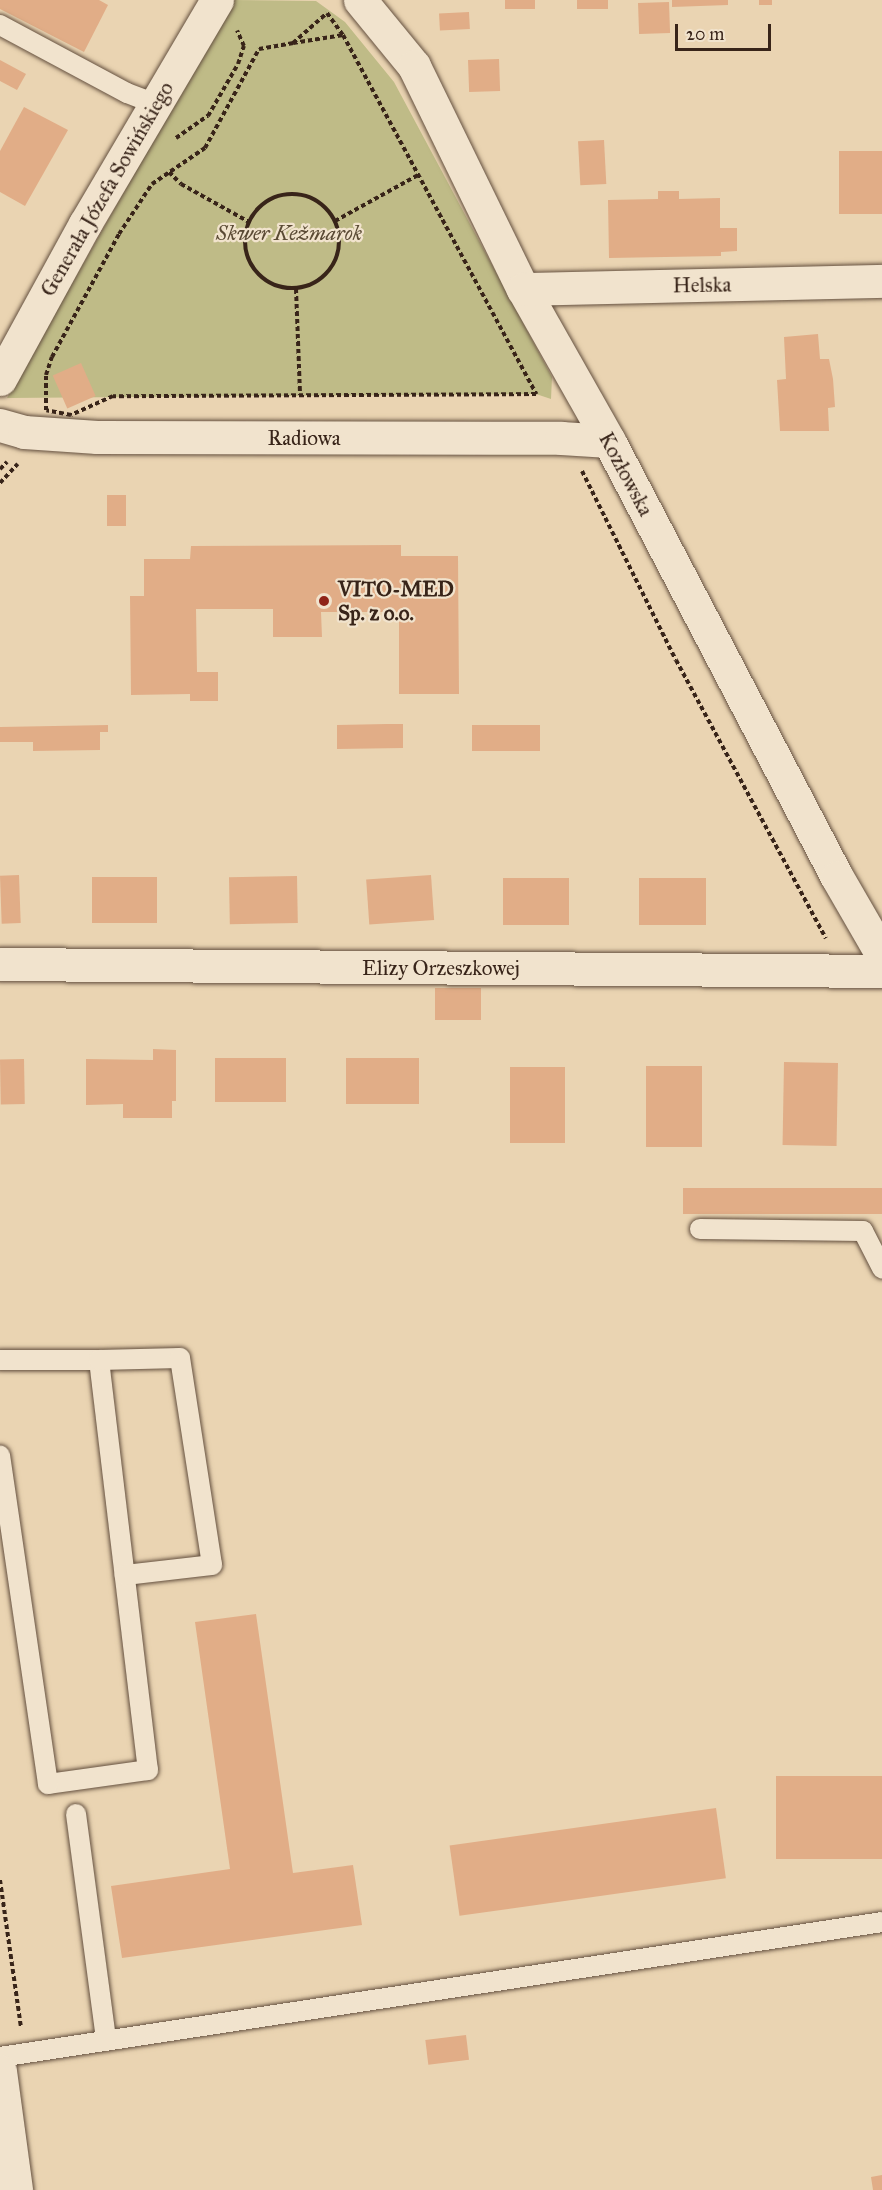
<!DOCTYPE html>
<meta charset="utf-8">
<style>
body{margin:0}
#map{position:relative;width:882px;height:2190px;overflow:hidden;background:#ead4b2;font-family:"IM FELL Great Primer",serif}
div>[style]{position:absolute}
[style*='--x']{left:calc(var(--x)*1px);top:calc(var(--y)*1px);width:calc(var(--w)*1px);rotate:calc(var(--a)*1deg)}
.green>*{inset:0;background:#bfbb87}
.building>*{inset:0;background:#e1ad87;transform-origin:0 0}
.path>*{height:4px;margin-top:-2px;transform-origin:0;background:repeating-linear-gradient(90deg,#382419 0 4.5px,transparent 0 7.5px)}
.path>.ring{margin:-2px;padding:0;box-sizing:content-box;background:none;border:4px solid #382419;border-radius:50%}
.roads{filter:drop-shadow(0 0 2px #64503f) drop-shadow(0 0 2px #64503f)}
.service>*{height:20px;margin:-10px;padding:0 10px;transform-origin:10px;border-radius:10px;background:#f1e3cd}
.minor>*{height:33px;margin:-16.5px;padding:0 16.5px;transform-origin:16.5px;border-radius:16.5px;background:#f1e3cd}
.tertiary>*{height:33px;margin:-16.5px;padding:0 16.5px;transform-origin:16.5px;border-radius:16.5px;background:#f1e3cd}
.dots>*{width:16px;height:16px;translate:-50% -50%;box-sizing:border-box;border:3px solid #f1e3cd;border-radius:50%}
span{translate:-50% -50%;white-space:nowrap;text-align:center;line-height:1.15;-webkit-text-stroke:4.5px #f1e3cd;paint-order:stroke}
.street-label{font-size:21px;color:#382419}
.park-label{font-size:21px;color:#5a4a34;font-style:italic}
.poi-label{font-size:21px;color:#382419;font-weight:700}
.left{translate:0 -50%;text-align:left}
.scale{position:absolute;left:675px;top:24px;width:96px;height:27px;box-sizing:border-box;border:3px solid #382419;border-top:0;padding-left:8px;font-size:18px;line-height:21px;white-space:nowrap;color:#382419;-webkit-text-stroke:4px #f1e3cd;paint-order:stroke}
</style>
<div id="map">
<div class="green">
<div style="clip-path:polygon(233px 0,316px 1px,345px 22px,394px 82px,552px 377px,551px 399px,536px 394px,7px 398px)"></div>
</div>
<div class="building">
<div style="clip-path:polygon(0 0,99px 0,108px 5px,84px 52px,0 9px)"></div>
<div style="left:505px;top:0;width:30px;height:9px"></div>
<div style="left:577px;top:0;width:31px;height:9px"></div>
<div style="clip-path:polygon(672px 0,728px 0,728px 5px,672px 7px)"></div>
<div style="left:759px;top:0;width:13px;height:5px"></div>
<div style="left:669px;top:2px;width:31px;height:31px;rotate:88deg"></div>
<div style="left:469px;top:12px;width:17px;height:30px;rotate:87deg"></div>
<div style="left:499px;top:59px;width:32px;height:31px;rotate:88deg"></div>
<div style="clip-path:polygon(0 60px,26px 74px,17px 90px,0 81px)"></div>
<div style="clip-path:polygon(24px 107px,68px 130px,25px 206px,0 192px,0 151px)"></div>
<div style="left:604px;top:140px;width:44px;height:26px;rotate:87deg"></div>
<div style="left:882px;top:151px;width:63px;height:43px;rotate:90deg"></div>
<div style="clip-path:polygon(658px 191px,679px 191px,679px 199px,720px 198px,720px 228px,737px 228px,737px 251px,721px 252px,721px 256px,609px 258px,608px 200px,658px 199px)"></div>
<div style="clip-path:polygon(818px 334px,820px 359px,829px 359px,833px 379px,835px 407px,828px 408px,829px 431px,780px 431px,777px 380px,786px 379px,784px 337px)"></div>
<div style="left:81px;top:363px;width:36px;height:31px;rotate:66deg"></div>
<div style="left:107px;top:495px;width:19px;height:31px"></div>
<div style="clip-path:polygon(401px 545px,401px 556px,458px 556px,459px 694px,399px 694px,399px 612px,321px 612px,322px 637px,273px 637px,273px 609px,196px 609px,197px 672px,218px 672px,218px 701px,190px 701px,190px 694px,131px 695px,130px 596px,144px 596px,144px 559px,190px 559px,191px 546px)"></div>
<div style="clip-path:polygon(387px 724px,403px 724px,403px 748px,337px 749px,337px 725px)"></div>
<div style="clip-path:polygon(108px 725px,108px 732px,100px 732px,100px 750px,33px 751px,33px 742px,0 742px,0 727px)"></div>
<div style="left:472px;top:725px;width:68px;height:26px"></div>
<div style="left:19px;top:875px;width:48px;height:19px;rotate:88deg"></div>
<div style="left:431px;top:875px;width:45px;height:65px;rotate:86deg"></div>
<div style="left:297px;top:876px;width:47px;height:68px;rotate:89deg"></div>
<div style="left:157px;top:877px;width:46px;height:65px;rotate:90deg"></div>
<div style="left:503px;top:878px;width:66px;height:47px"></div>
<div style="left:639px;top:878px;width:67px;height:47px"></div>
<div style="left:435px;top:988px;width:46px;height:32px"></div>
<div style="clip-path:polygon(153px 1049px,176px 1050px,176px 1101px,172px 1101px,172px 1118px,123px 1118px,123px 1104px,86px 1105px,86px 1059px,153px 1060px)"></div>
<div style="left:215px;top:1058px;width:71px;height:44px"></div>
<div style="left:346px;top:1058px;width:73px;height:46px"></div>
<div style="left:24px;top:1059px;width:45px;height:24px;rotate:89deg"></div>
<div style="left:784px;top:1062px;width:54px;height:83px;rotate:1deg"></div>
<div style="left:646px;top:1066px;width:56px;height:81px"></div>
<div style="left:510px;top:1067px;width:55px;height:76px"></div>
<div style="left:882px;top:1188px;width:26px;height:199px;rotate:90deg"></div>
<div style="clip-path:polygon(256px 1614px,293px 1873px,353px 1865px,362px 1925px,122px 1958px,111px 1886px,230px 1869px,195px 1622px)"></div>
<div style="left:882px;top:1776px;width:83px;height:106px;rotate:90deg"></div>
<div style="left:716px;top:1808px;width:71px;height:269px;rotate:82deg"></div>
<div style="left:466px;top:2035px;width:25px;height:41px;rotate:83deg"></div>
<div style="clip-path:polygon(882px 2175px,882px 2190px,873px 2190px,871px 2177px)"></div>
</div>
<div class="path">
<div style="--x:327;--y:13;--w:27;--a:54"></div>
<div style="--x:343;--y:35;--w:408;--a:61.7"></div>
<div style="--x:536;--y:394;--w:423;--a:179.7"></div>
<div style="--x:113;--y:396;--w:46;--a:155.7"></div>
<div style="--x:71;--y:415;--w:25;--a:-169"></div>
<div style="--x:46;--y:410;--w:35;--a:-90"></div>
<div style="--x:46;--y:375;--w:19;--a:-72"></div>
<div style="--x:52;--y:357;--w:140;--a:-61.4"></div>
<div style="--x:119;--y:234;--w:60;--a:-56.6"></div>
<div style="--x:152;--y:184;--w:64;--a:-34.2"></div>
<div style="--x:205;--y:148;--w:113;--a:-61.4"></div>
<div style="--x:259;--y:49;--w:35;--a:-10"></div>
<div style="--x:293;--y:43;--w:45;--a:-41.4"></div>
<div style="--x:293;--y:43;--w:51;--a:-9.1"></div>
<div style="--x:176;--y:138;--w:39;--a:-35"></div>
<div style="--x:208;--y:116;--w:60;--a:-60"></div>
<div style="--x:238;--y:64;--w:19;--a:-72"></div>
<div style="--x:244;--y:46;--w:17;--a:-114"></div>
<div style="--x:169;--y:172;--w:17;--a:45"></div>
<div style="--x:181;--y:184;--w:78;--a:29.2"></div>
<div class="ring" style="left:245px;top:194px;width:90px;height:90px"></div>
<div style="--x:335;--y:221;--w:95;--a:-29"></div>
<div style="--x:296;--y:289;--w:106;--a:87.8"></div>
<div style="--x:0;--y:469;--w:10;--a:-45"></div>
<div style="--x:582;--y:471;--w:211;--a:63.6"></div>
<div style="--x:676;--y:660;--w:316;--a:61.7"></div>
<div style="--x:0;--y:483;--w:26;--a:-47"></div>
<div style="--x:0;--y:1880;--w:148;--a:81.9"></div>
</div>
<div class="roads">
<div class="service">
<div style="--x:0;--y:25;--w:144;--a:28.2"></div>
<div style="--x:127;--y:93;--w:31;--a:21"></div>
<div style="--x:700;--y:1229;--w:163;--a:0.7"></div>
<div style="--x:863;--y:1231;--w:42;--a:62.8"></div>
<div style="--x:0;--y:1360;--w:99;--a:0"></div>
<div style="--x:99;--y:1360;--w:413;--a:83.2"></div>
<div style="--x:148;--y:1770;--w:101;--a:172"></div>
<div style="--x:48;--y:1784;--w:332;--a:-98.3"></div>
<div style="--x:99;--y:1360;--w:81;--a:-1.4"></div>
<div style="--x:180;--y:1358;--w:209;--a:81.2"></div>
<div style="--x:212;--y:1565;--w:88;--a:173.4"></div>
<div style="--x:76;--y:1814;--w:228;--a:82.4"></div>
<div style="--x:0;--y:2057;--w:892;--a:-8.7"></div>
</div>
<div class="minor">
<div style="--x:360;--y:0;--w:85;--a:50.7"></div>
<div style="--x:414;--y:66;--w:248;--a:64"></div>
<div style="--x:523;--y:289;--w:175;--a:60.5"></div>
<div style="--x:609;--y:441;--w:492;--a:62.4"></div>
<div style="--x:837;--y:877;--w:90;--a:60"></div>
<div style="--x:523;--y:289;--w:359;--a:-1.3"></div>
<div style="--x:0;--y:425;--w:25;--a:16"></div>
<div style="--x:24;--y:432;--w:73;--a:3.9"></div>
<div style="--x:97;--y:437;--w:464;--a:0.1"></div>
<div style="--x:561;--y:438;--w:48;--a:3.6"></div>
<div style="--x:0;--y:964;--w:882;--a:0.45"></div>
</div>
<div class="tertiary">
<div style="--x:0;--y:379;--w:177;--a:-61.3"></div>
<div style="--x:85;--y:224;--w:260;--a:-59.5"></div>
<div style="--x:0;--y:2071;--w:120;--a:82.3"></div>
</div>
</div>
<div class="dots">
<div style="left:324px;top:601px;background:#8f2418"></div>
</div>
<div class="street-label">
<span style="left:107px;top:189px;rotate:-60deg">Generała Józefa Sowińskiego</span>
<span style="left:702px;top:285px;rotate:-1deg">Helska</span>
<span style="left:304px;top:438px">Radiowa</span>
<span style="left:626px;top:474px;rotate:62deg">Kozłowska</span>
<span style="left:441px;top:968px">Elizy Orzeszkowej</span>
</div>
<div class="park-label">
<span style="left:289px;top:233px">Skwer Kežmarok</span>
</div>
<div class="poi-label">
<span class="left" style="left:338px;top:601px">VITO-MED<br>Sp. z o.o.</span>
</div>
<div class="scale">20 m</div>
</div>
